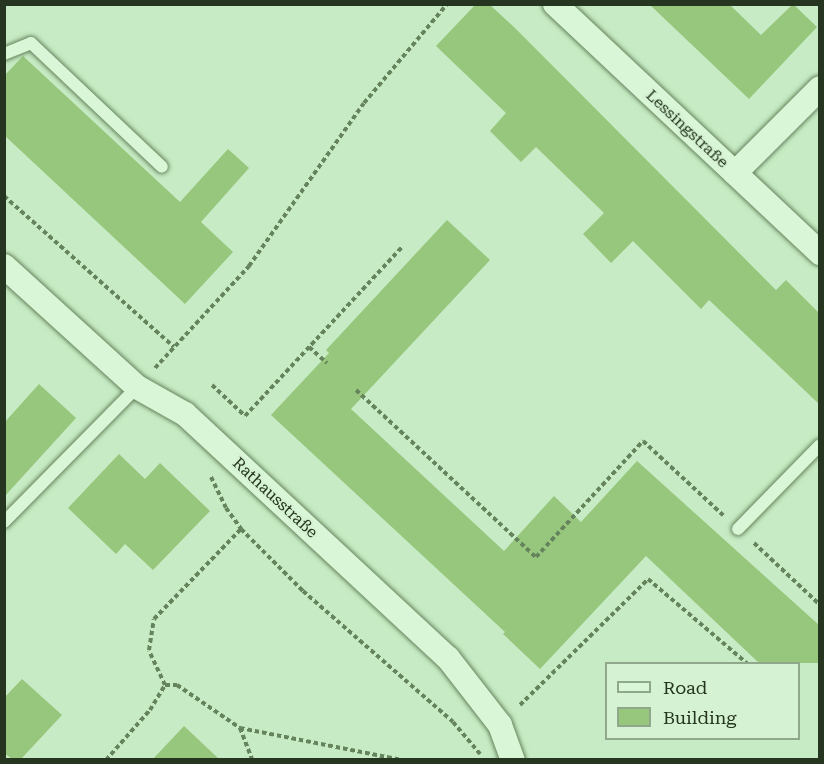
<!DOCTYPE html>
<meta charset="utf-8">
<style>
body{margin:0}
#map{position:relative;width:824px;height:764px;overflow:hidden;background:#c7ebc4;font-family:"Roboto Serif",serif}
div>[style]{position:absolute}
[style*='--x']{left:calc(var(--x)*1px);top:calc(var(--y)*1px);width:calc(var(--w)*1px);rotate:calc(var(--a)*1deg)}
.building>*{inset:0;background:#96c77d}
.path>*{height:4px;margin-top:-2px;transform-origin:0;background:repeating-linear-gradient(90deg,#65845c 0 4.5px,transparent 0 7.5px)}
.roads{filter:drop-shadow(0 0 2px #65845c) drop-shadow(0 0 2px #65845c)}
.lane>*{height:12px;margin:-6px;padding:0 6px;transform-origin:6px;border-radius:6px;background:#d9f6d7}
.street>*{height:24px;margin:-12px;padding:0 12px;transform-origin:12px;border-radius:12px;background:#d9f6d7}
span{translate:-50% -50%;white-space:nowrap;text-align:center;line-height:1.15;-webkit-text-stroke:4.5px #d5f3d3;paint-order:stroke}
.street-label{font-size:16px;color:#25351f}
.frame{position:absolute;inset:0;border:6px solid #25351f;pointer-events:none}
.legend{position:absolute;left:605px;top:662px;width:195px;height:78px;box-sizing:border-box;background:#d5f3d3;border:2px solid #8fa78b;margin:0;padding:8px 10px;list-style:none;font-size:18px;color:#25351f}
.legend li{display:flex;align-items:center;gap:12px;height:30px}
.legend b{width:30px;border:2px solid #8fa78b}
</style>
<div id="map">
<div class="building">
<div style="clip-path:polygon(476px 4px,489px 4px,515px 28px,776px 290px,786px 280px,819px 313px,819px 404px,709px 300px,701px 309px,633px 241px,611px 263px,583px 234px,604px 213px,536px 147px,521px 162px,490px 131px,506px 113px,436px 46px)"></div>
<div style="clip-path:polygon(649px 4px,729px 4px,761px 35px,793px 4px,817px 27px,749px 99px)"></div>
<div style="clip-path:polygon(23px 56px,180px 202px,228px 149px,249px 168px,201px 222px,233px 252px,185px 304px,4px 135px,4px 76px)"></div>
<div style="clip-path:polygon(447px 220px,490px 260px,351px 409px,504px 551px,554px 496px,581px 522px,637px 461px,819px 625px,819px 663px,759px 663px,646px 556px,540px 669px,503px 634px,505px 632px,271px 415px,329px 353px,326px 350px)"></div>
<div style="clip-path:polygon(39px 384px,76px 418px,4px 497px,4px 423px)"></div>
<div style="clip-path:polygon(119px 454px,145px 479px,160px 463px,210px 511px,153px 570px,125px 544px,116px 554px,68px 508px)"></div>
<div style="clip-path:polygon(22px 679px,62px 715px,21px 759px,12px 759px,4px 753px,4px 698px)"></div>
<div style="clip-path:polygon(184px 726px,219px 759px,153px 759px)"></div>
</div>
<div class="path">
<div style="--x:4;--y:196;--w:227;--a:41.6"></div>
<div style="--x:309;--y:347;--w:24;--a:42"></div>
<div style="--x:155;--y:368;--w:139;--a:-47.3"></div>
<div style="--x:249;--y:266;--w:199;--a:-54.8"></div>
<div style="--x:364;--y:103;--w:129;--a:-50"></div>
<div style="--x:212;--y:385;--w:45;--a:43.2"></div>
<div style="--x:245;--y:416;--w:231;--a:-47.1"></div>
<div style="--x:356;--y:390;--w:246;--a:42.9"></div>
<div style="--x:536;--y:557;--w:158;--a:-47.3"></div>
<div style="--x:643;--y:441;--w:110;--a:42.8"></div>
<div style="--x:211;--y:477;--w:34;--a:64"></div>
<div style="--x:226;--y:508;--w:26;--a:54"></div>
<div style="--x:241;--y:529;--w:88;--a:45"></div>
<div style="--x:303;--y:591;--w:199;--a:41.1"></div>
<div style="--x:453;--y:722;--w:42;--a:49.8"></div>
<div style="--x:754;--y:543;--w:91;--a:43.2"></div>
<div style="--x:165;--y:685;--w:12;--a:0"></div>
<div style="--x:177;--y:685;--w:76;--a:34.3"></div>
<div style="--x:240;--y:728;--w:34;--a:69"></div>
<div style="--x:520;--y:705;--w:180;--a:-44.5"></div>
<div style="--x:648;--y:579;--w:131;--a:40.4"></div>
<div style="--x:240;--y:728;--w:165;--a:11.2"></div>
<div style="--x:106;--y:760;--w:67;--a:-48.7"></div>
<div style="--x:150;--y:710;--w:29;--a:-59"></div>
<div style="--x:165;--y:685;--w:38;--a:-115"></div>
<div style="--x:149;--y:650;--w:31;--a:-81"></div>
<div style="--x:154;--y:619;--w:125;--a:-46"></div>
</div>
<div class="roads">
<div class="lane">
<div style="--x:4;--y:54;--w:29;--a:-22"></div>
<div style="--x:31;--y:43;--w:180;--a:43.4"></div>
<div style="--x:4;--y:522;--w:190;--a:-45.4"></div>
<div style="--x:738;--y:529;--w:117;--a:-45.7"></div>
</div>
<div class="street">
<div style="--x:555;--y:4;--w:364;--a:43.2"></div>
<div style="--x:735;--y:173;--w:120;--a:-45"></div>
<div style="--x:4;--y:266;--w:180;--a:42.3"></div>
<div style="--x:137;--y:387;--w:55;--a:29.4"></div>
<div style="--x:185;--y:414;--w:359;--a:42.9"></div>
<div style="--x:448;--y:658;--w:85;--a:52.2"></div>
<div style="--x:500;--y:725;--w:37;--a:70"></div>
</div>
</div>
<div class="street-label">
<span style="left:687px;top:129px;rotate:43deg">Lessingstraße</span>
<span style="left:275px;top:498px;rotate:43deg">Rathausstraße</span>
</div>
<div class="frame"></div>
<ul class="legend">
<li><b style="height:8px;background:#d9f6d7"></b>Road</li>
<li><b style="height:16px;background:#96c77d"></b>Building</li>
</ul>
</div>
